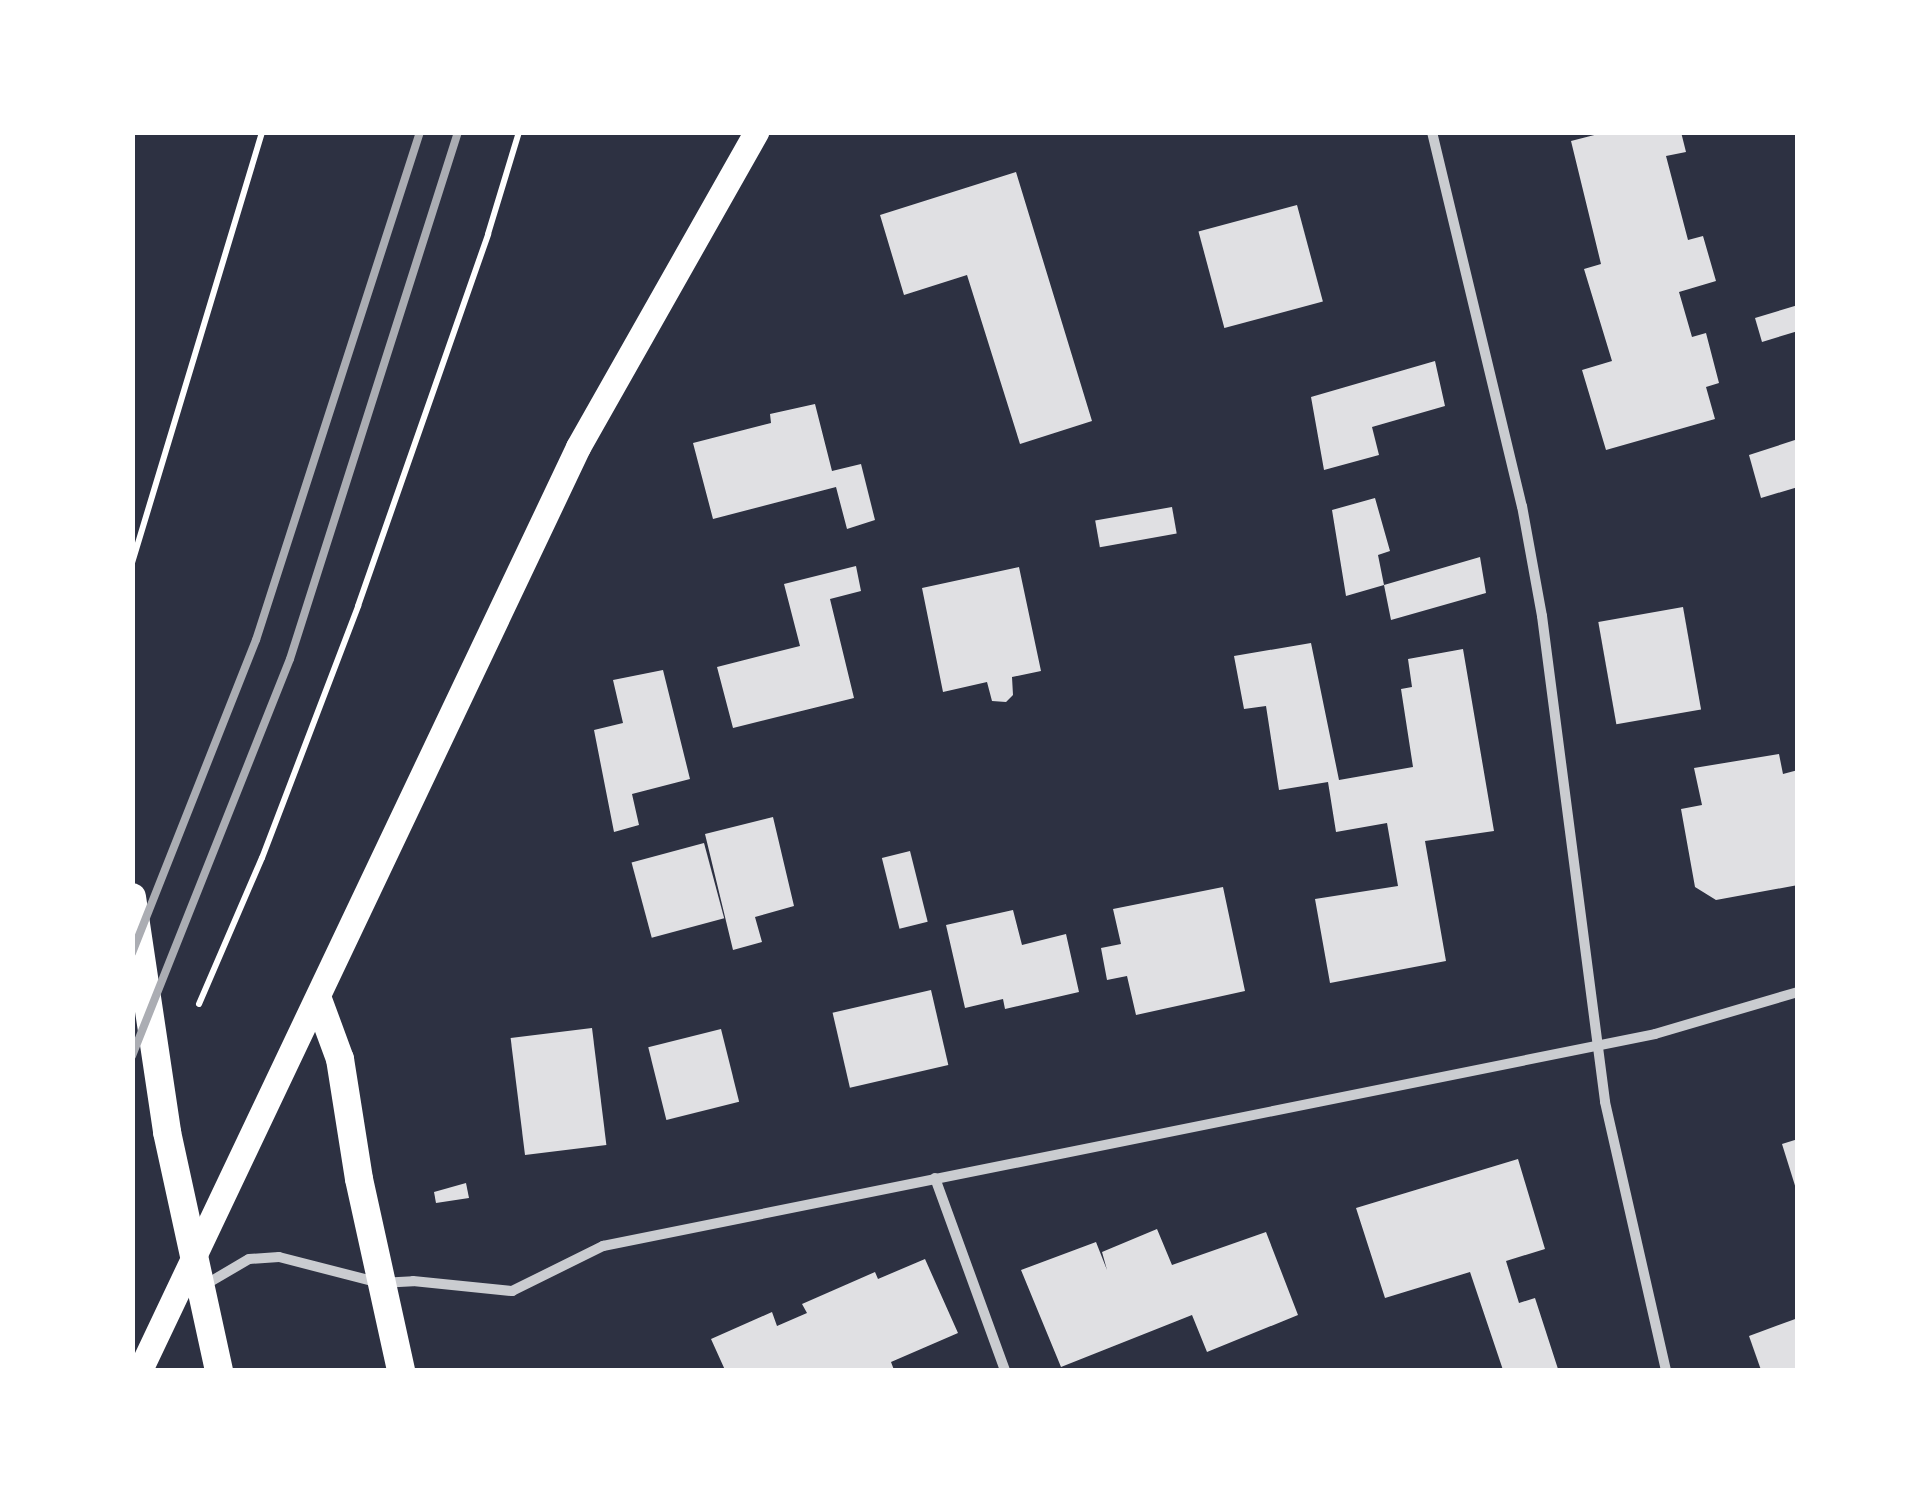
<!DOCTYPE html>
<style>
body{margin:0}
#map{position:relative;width:1930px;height:1503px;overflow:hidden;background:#2d3142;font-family:Poppins,sans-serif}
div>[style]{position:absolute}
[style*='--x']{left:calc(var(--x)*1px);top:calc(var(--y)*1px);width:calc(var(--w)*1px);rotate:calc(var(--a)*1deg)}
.building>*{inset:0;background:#e0e0e3;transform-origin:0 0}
.path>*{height:6px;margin:-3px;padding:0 3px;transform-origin:3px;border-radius:3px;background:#fff}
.minor>*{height:10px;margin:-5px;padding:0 5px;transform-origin:5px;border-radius:5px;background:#caccd0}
.primary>*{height:25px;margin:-12.5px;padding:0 12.5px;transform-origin:12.5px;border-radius:12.5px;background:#fff}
.trunk>*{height:28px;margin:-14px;padding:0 14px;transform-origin:14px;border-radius:14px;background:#fff}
.rail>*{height:8px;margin:-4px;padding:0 4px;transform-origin:4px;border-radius:4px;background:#abadb3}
span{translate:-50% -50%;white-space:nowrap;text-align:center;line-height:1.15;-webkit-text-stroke:10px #fff;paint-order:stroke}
.frame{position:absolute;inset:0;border:135px solid #fff;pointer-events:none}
</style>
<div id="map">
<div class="building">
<div style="clip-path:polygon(1606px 132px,1681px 132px,1686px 152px,1666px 156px,1688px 240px,1703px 236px,1716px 281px,1679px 292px,1692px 337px,1706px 333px,1719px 383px,1706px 387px,1715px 419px,1606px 450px,1582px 370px,1612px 361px,1584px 269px,1601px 264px,1571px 141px)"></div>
<div style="clip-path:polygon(1016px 172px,1092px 421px,1020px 444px,967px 275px,904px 295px,880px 215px)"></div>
<div style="left:1297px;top:205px;width:100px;height:102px;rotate:75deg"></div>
<div style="clip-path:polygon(1798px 305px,1798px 331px,1762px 342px,1755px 318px)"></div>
<div style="clip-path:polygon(1435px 361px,1445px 406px,1372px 427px,1379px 455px,1324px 470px,1311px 397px)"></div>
<div style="clip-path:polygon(815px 404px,832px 471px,861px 464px,875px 520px,847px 529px,836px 487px,713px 519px,693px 443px,771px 423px,770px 414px)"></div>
<div style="clip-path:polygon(1798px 439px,1798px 487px,1761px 498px,1749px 455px)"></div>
<div style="clip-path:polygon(1375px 498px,1390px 551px,1378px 555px,1384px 585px,1480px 557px,1486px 593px,1391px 620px,1384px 585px,1346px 596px,1332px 510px)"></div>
<div style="left:1172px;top:507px;width:27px;height:78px;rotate:80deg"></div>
<div style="clip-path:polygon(856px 566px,861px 591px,830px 599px,854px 698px,733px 728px,717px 667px,800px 646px,784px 584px)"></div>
<div style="clip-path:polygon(1019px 567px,1041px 671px,1012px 677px,1013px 695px,1006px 702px,992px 701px,987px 682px,943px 692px,922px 588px)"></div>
<div style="left:1683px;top:607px;width:104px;height:86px;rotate:80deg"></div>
<div style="clip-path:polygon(1311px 643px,1339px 780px,1413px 767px,1401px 689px,1412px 687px,1408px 659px,1463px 649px,1494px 831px,1425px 841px,1446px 961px,1330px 983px,1315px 899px,1398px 886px,1387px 823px,1336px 832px,1328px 782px,1279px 790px,1266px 706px,1244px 709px,1234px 656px)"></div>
<div style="clip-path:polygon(663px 670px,690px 779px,632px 794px,639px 825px,614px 832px,594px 730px,623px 723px,613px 680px)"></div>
<div style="clip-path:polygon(1779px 754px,1783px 774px,1798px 770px,1798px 885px,1716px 900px,1695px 887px,1681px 809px,1702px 805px,1694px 768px)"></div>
<div style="clip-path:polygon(773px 817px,794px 906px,755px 917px,762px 942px,733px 950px,705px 834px)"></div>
<div style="left:704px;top:843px;width:78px;height:75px;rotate:75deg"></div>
<div style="left:910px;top:851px;width:73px;height:29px;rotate:76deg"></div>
<div style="clip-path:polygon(1223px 887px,1245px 991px,1136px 1015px,1127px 976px,1107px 980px,1101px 948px,1121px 944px,1113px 909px)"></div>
<div style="clip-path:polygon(1013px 910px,1022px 945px,1066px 934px,1079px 992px,1005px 1009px,1003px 999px,965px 1008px,946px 925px)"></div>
<div style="left:931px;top:990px;width:77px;height:101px;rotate:77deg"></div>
<div style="left:592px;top:1028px;width:118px;height:82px;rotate:83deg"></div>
<div style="left:721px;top:1029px;width:75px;height:75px;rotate:76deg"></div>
<div style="clip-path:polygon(1798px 1139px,1798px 1192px,1797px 1192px,1782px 1144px)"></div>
<div style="clip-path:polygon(1518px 1159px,1545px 1249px,1506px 1261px,1519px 1303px,1535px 1298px,1558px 1369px,1555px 1370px,1503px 1370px,1470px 1272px,1385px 1298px,1356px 1208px)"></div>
<div style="clip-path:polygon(466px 1183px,469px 1198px,436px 1203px,434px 1192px)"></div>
<div style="clip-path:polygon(1157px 1229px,1172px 1265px,1266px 1232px,1298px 1315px,1207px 1352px,1192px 1315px,1061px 1367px,1021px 1270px,1096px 1242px,1107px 1270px,1102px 1252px)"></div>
<div style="clip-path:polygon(925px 1259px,958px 1333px,891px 1362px,894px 1370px,725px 1370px,711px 1339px,772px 1312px,777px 1326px,807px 1313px,802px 1304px,875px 1272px,878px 1279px)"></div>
<div style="clip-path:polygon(1798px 1318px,1798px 1370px,1761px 1370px,1749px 1336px)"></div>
</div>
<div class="path">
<div style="--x:132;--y:563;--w:450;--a:-73.2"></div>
<div style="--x:199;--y:1004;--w:159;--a:-66.7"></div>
<div style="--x:262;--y:858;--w:270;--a:-69.1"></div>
<div style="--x:358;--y:606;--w:394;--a:-70.7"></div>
<div style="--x:488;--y:234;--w:107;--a:-73.1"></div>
</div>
<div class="minor">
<div style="--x:1432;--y:132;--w:385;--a:76.5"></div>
<div style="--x:1522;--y:506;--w:112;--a:79.7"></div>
<div style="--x:1542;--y:616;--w:490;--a:82.6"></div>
<div style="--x:1605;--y:1102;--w:275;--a:77.2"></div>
<div style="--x:935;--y:1178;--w:204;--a:70"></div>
<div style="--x:203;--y:1286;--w:53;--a:-30.4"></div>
<div style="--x:249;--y:1259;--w:30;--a:-4"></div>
<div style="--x:279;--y:1257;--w:104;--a:14.4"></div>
<div style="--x:380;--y:1283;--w:33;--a:-3"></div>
<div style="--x:413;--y:1281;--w:100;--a:5.8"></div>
<div style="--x:512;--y:1291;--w:102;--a:-26.3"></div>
<div style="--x:603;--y:1246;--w:1073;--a:-11.39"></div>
<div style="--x:1655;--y:1034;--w:149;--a:-16.4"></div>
</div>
<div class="primary">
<div style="--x:140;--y:1370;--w:1022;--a:-64.61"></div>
<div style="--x:578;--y:447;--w:362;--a:-60.5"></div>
</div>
<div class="trunk">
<div style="--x:132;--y:897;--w:238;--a:81.5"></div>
<div style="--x:167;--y:1132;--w:244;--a:77.7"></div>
<div style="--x:319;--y:1002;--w:61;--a:69.8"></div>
<div style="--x:340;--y:1059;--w:121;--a:81"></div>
<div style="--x:359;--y:1179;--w:196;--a:77.6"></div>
</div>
<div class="rail">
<div style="--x:132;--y:953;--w:337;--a:-68.4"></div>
<div style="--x:256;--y:640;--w:534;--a:-72.11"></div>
<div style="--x:132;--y:1056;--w:427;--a:-68.3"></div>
<div style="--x:290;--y:659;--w:553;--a:-72.32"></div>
</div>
<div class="frame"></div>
</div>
